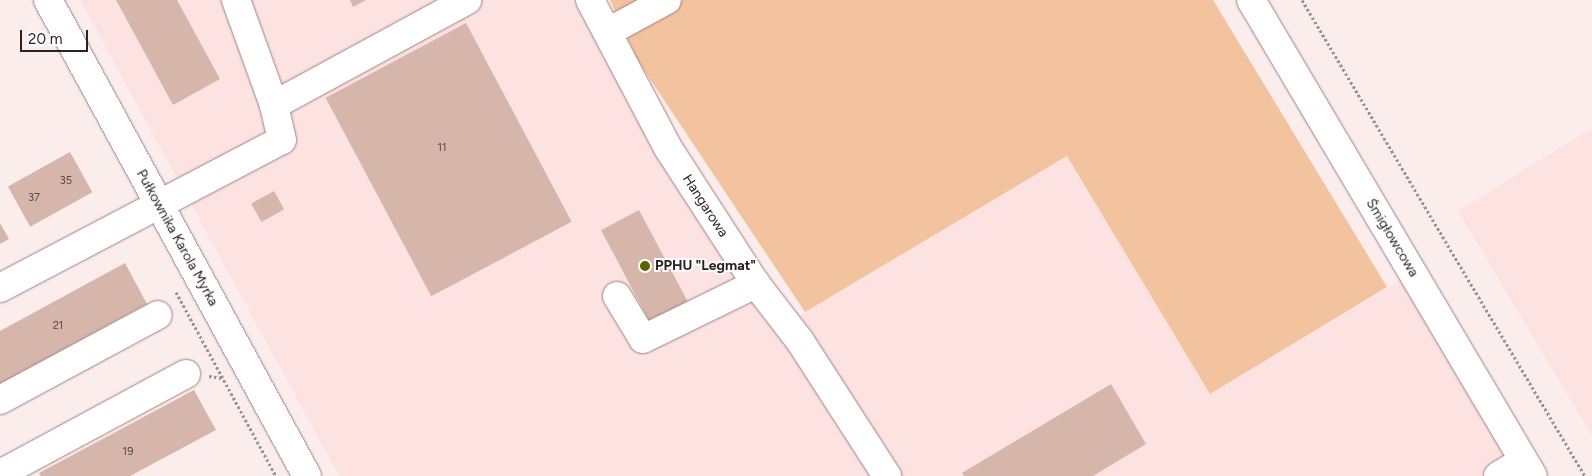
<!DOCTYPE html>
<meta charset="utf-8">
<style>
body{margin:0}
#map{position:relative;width:1592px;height:476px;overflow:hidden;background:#fceded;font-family:Figtree,sans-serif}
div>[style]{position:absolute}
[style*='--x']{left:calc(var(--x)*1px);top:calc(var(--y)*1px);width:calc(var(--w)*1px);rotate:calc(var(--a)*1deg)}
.built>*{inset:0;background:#fde2e2}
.green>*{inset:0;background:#f3c29f}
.building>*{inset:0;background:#d6b5ab;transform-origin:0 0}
.path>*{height:3px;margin-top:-1.5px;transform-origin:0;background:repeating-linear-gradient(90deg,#9e9090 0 2.5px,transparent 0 5px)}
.roads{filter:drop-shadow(0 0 1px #a28182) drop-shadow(0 0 1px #a28182)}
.minor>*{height:28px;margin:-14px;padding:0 14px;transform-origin:14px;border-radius:14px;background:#fff}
.dots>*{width:14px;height:14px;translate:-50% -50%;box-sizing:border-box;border:2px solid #fefefe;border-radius:50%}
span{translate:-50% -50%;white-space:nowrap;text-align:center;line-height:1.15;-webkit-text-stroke:4px #fefefe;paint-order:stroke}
.number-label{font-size:11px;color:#574543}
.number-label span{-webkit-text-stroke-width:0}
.street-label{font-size:14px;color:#2d2020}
.poi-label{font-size:14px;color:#2d2020;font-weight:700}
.left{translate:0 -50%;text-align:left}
.scale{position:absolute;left:20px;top:30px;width:68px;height:22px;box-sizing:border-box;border:2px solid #2d2020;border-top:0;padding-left:6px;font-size:15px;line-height:18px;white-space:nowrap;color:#2d2020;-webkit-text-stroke:4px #fefefe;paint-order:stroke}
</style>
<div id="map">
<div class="built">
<div style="clip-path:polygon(80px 0,575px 0,777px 333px,805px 312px,1067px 156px,1210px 394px,1400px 280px,1510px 459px,1481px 476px,339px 476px)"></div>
<div style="clip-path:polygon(1592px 128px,1592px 436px,1458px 211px)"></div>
</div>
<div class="green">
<div style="clip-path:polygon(610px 0,1213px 0,1387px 287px,1210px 394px,1067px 156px,805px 312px,638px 61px)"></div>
</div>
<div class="building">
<div style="clip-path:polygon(116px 0,177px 0,220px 79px,173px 105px)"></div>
<div style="clip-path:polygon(350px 0,366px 0,353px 7px)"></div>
<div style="left:466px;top:23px;width:225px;height:159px;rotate:62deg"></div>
<div style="left:70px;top:152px;width:46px;height:71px;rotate:61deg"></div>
<div style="left:274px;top:191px;width:21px;height:26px;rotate:61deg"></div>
<div style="left:639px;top:210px;width:104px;height:43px;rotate:62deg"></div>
<div style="clip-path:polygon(0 223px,9px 239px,0 244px)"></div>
<div style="clip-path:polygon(125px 263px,147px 304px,0 384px,0 331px)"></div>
<div style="clip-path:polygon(1111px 384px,1146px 444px,1093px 476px,964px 476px,962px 473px)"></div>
<div style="clip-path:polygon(194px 390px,216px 430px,130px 476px,41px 476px,39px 473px)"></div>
</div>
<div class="path">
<div style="--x:1302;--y:0;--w:554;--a:59.27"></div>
<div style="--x:176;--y:292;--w:209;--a:61.5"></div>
<div style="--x:209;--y:376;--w:13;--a:9"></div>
</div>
<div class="roads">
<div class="minor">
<div style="--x:48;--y:0;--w:542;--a:61.45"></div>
<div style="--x:590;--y:0;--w:167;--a:62.2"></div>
<div style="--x:668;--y:148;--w:162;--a:57.1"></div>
<div style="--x:756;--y:284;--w:72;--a:52.3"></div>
<div style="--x:800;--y:341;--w:161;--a:57.2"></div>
<div style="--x:1251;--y:0;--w:553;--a:59.36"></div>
<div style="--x:608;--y:32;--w:67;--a:-28.5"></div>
<div style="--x:274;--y:105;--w:220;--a:-28.5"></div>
<div style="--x:0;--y:288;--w:318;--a:-27.7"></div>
<div style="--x:282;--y:140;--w:36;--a:-103"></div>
<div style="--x:274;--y:105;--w:112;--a:-109.9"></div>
<div style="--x:617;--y:296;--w:50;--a:58.8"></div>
<div style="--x:643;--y:339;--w:126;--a:-26"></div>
<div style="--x:0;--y:400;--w:179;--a:-28.3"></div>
<div style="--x:4;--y:476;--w:4;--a:-124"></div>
<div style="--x:2;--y:473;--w:209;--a:-28.3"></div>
<div style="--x:1498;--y:476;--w:29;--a:-31"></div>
</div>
</div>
<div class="dots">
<div style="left:645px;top:266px;background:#5b6300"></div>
</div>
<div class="number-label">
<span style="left:442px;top:148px">11</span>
<span style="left:66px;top:181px">35</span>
<span style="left:34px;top:198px">37</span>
<span style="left:58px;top:326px">21</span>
<span style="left:128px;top:452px">19</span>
</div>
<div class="street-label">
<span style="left:705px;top:206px;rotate:57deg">Hangarowa</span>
<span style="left:177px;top:238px;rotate:61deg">Pułkownika Karola Myrka</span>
<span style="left:1392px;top:238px;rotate:59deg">Śmigłowcowa</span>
</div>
<div class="poi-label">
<span class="left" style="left:655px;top:266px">PPHU "Legmat"</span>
</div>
<div class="scale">20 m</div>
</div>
